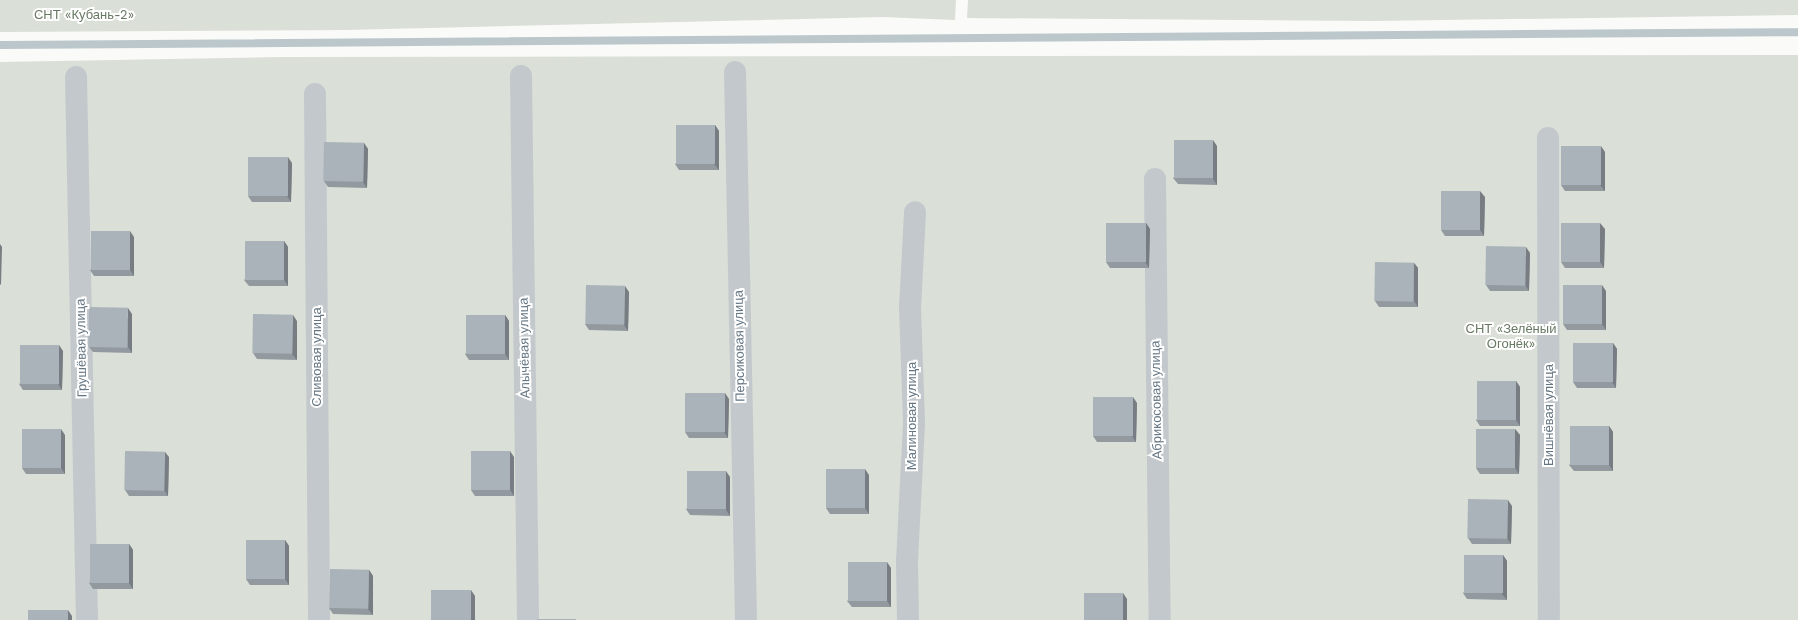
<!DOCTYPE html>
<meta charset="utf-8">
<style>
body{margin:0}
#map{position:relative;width:1798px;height:620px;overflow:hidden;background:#fafaf8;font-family:"Work Sans",sans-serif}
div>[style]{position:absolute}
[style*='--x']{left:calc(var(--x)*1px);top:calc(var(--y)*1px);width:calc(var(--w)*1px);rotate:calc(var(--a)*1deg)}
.green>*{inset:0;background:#dadfd7}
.stream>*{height:8px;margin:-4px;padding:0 4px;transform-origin:4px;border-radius:4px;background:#bbc7cb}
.minor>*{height:22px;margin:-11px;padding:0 11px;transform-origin:11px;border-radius:11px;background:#c3c8cc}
.wall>*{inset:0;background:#929a9f}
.shaded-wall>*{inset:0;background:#777d82}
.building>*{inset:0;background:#aab3b9;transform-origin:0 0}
span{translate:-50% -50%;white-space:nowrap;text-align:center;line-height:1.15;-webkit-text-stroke:4px #fff;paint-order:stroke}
.park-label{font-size:13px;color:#687a64}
.street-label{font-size:13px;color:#657683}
</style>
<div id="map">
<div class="green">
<div style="clip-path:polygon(0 0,956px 0,955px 20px,883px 17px,345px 30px,0 32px)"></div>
<div style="clip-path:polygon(968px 0,1798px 0,1798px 15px,1374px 21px,967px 18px)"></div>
<div style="clip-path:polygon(1798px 55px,1798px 620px,0 620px,0 62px,281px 57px)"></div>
</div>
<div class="stream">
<div style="--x:0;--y:45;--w:1798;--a:-0.41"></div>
</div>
<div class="minor">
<div style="--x:735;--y:72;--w:548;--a:88.85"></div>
<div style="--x:521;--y:76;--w:544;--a:89.26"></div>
<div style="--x:76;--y:77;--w:543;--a:88.84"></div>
<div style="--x:315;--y:94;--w:526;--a:89.56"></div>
<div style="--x:1548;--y:138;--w:482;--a:89.9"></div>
<div style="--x:1155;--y:179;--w:441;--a:89.4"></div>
<div style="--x:908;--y:620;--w:59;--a:-91"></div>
<div style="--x:907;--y:561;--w:139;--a:-87.1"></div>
<div style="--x:914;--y:422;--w:114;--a:-92"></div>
<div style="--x:910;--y:308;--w:96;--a:-87"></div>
</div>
<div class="wall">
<div style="clip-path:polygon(715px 125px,719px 131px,719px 170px,679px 170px,675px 164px)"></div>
<div style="clip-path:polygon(364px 143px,368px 149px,367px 188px,328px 187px,324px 181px)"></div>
<div style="clip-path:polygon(1217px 146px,1217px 185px,1178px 184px,1173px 178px)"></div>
<div style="clip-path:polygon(1605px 152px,1605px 191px,1565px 191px,1561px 185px)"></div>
<div style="clip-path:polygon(292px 163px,291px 202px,252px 202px,248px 196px)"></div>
<div style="clip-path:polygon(1485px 197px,1484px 236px,1445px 236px,1441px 230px)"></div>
<div style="clip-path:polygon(1146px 223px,1150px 229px,1149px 268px,1110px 268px,1106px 262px)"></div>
<div style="clip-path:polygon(1605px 229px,1604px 268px,1565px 268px,1561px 262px)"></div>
<div style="clip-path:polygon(134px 237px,134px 276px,94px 276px,90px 270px)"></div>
<div style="clip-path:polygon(284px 241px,288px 247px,288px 286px,249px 286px,244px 280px)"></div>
<div style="clip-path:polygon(1530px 253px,1529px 291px,1490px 291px,1486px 285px)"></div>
<div style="clip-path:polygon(1414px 263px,1418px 268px,1418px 307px,1379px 307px,1375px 301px)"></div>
<div style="clip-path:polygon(1606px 291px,1606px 330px,1567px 330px,1563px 324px)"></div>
<div style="clip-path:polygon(629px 292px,628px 331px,589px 330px,585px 324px)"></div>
<div style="clip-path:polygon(132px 314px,132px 353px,93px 352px,89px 347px)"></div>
<div style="clip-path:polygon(505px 315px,509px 321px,509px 360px,469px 360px,465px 354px)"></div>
<div style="clip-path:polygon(297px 321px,297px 360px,257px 359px,253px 353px)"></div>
<div style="clip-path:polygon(1613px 343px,1617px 349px,1616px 388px,1577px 388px,1573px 382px)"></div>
<div style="clip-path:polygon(63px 351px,62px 390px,23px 390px,19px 384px)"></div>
<div style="clip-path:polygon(1516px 381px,1520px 387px,1520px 426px,1480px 426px,1476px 420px)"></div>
<div style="clip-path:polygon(729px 399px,728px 438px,689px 438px,685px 432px)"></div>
<div style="clip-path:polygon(1137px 403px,1136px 442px,1097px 442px,1093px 436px)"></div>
<div style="clip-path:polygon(1609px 426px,1613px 432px,1613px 471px,1574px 471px,1569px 465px)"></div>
<div style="clip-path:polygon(1515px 429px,1520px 435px,1519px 474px,1480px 474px,1476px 468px)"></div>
<div style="clip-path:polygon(65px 435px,65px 474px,26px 474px,22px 468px)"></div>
<div style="clip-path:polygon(169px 457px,168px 496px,129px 496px,125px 490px)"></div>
<div style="clip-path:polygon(514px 457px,514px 496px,475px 496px,471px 490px)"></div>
<div style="clip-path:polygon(869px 475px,869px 514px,830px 514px,826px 508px)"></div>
<div style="clip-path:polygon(730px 477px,730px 516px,690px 515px,686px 509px)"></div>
<div style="clip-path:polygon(1512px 506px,1511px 544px,1472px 544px,1468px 538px)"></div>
<div style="clip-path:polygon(285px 540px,289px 546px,289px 585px,250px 585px,246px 579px)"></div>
<div style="clip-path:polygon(129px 544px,133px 550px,133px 589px,93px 589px,89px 583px)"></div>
<div style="clip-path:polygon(1503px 555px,1507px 561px,1507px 600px,1467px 599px,1463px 593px)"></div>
<div style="clip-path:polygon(891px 568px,891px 607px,852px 607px,847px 601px)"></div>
<div style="clip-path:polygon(369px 570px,373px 576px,373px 615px,333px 614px,329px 608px)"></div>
</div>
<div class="shaded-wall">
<div style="clip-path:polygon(715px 125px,719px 131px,719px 170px,714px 164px)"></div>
<div style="clip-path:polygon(1213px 140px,1217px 146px,1217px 185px,1213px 179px)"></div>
<div style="clip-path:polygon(364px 143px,368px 149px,367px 188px,363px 182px)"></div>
<div style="clip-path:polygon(1601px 146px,1605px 152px,1605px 191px,1600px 185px)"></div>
<div style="clip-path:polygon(288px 157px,292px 163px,291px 202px,287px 196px)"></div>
<div style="clip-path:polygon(1480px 191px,1485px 197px,1484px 236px,1480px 230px)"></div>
<div style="clip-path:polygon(1146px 223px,1150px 229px,1149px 268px,1145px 262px)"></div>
<div style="clip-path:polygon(1600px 223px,1605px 229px,1604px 268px,1600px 262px)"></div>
<div style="clip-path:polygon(130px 231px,134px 237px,134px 276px,130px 270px)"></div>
<div style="clip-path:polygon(284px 241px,288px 247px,288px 286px,284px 280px)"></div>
<div style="clip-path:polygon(0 244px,2px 247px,1px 285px,0 284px)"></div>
<div style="clip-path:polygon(1526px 247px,1530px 253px,1529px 291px,1525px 285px)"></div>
<div style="clip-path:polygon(1414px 263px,1418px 268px,1418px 307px,1414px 301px)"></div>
<div style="clip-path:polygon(1602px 285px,1606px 291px,1606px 330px,1602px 324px)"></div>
<div style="clip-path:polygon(625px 286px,629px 292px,628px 331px,624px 325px)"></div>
<div style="clip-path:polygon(128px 308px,132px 314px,132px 353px,128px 347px)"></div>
<div style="clip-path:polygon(293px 315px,297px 321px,297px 360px,292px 354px)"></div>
<div style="clip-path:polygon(505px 315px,509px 321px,509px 360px,505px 354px)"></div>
<div style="clip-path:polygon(1613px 343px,1617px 349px,1616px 388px,1612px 382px)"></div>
<div style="clip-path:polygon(59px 345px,63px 351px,62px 390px,58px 384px)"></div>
<div style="clip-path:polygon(1516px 381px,1520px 387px,1520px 426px,1516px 420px)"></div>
<div style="clip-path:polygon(725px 393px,729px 399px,728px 438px,724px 432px)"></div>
<div style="clip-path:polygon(1133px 397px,1137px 403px,1136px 442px,1132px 436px)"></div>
<div style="clip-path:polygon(1609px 426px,1613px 432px,1613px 471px,1609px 465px)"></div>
<div style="clip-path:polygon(61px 429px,65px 435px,65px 474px,61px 468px)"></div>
<div style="clip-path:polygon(1515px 429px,1520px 435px,1519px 474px,1515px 468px)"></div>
<div style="clip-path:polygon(510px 451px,514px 457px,514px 496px,510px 490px)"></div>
<div style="clip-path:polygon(165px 452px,169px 457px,168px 496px,164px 490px)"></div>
<div style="clip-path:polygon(865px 469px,869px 475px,869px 514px,865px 508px)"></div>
<div style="clip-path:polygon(726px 471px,730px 477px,730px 516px,726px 510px)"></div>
<div style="clip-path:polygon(1508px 500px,1512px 506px,1511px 544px,1507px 538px)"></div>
<div style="clip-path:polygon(285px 540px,289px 546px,289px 585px,285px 579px)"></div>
<div style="clip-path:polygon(129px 544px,133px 550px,133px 589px,129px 583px)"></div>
<div style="clip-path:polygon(1503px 555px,1507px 561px,1507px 600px,1502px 594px)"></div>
<div style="clip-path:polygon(887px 562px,891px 568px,891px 607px,887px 601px)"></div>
<div style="clip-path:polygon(369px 570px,373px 576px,373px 615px,368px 609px)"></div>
<div style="clip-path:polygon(471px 590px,475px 596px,475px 620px,470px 620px)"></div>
<div style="clip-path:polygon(1123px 593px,1127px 599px,1127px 620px,1122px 620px)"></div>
<div style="clip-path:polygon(68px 610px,72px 616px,72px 620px,67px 620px)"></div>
</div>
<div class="building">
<div style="left:676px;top:125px;width:39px;height:39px"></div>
<div style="left:1174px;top:140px;width:39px;height:38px"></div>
<div style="left:324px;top:142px;width:40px;height:39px;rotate:1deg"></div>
<div style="left:1561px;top:146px;width:40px;height:39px"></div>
<div style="left:248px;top:157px;width:40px;height:39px"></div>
<div style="left:1441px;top:191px;width:39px;height:39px"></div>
<div style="left:1106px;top:223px;width:40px;height:39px"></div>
<div style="left:1561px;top:223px;width:39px;height:39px"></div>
<div style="left:91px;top:231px;width:39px;height:39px"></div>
<div style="left:245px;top:241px;width:39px;height:39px"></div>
<div style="left:1486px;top:246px;width:40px;height:39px;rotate:1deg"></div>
<div style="left:1375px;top:262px;width:39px;height:39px;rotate:1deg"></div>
<div style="left:586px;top:285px;width:39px;height:39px;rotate:1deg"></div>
<div style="left:1563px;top:285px;width:39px;height:39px"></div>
<div style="left:89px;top:307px;width:39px;height:40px;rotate:1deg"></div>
<div style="left:253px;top:314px;width:40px;height:39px;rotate:1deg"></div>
<div style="left:466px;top:315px;width:39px;height:39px"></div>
<div style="left:1573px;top:343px;width:40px;height:39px"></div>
<div style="left:20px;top:345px;width:39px;height:39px"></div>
<div style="left:1477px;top:381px;width:39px;height:39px"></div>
<div style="left:685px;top:393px;width:40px;height:39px"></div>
<div style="left:1093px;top:397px;width:40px;height:39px"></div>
<div style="left:1570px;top:426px;width:39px;height:39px"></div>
<div style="left:22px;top:429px;width:39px;height:39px"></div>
<div style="left:1476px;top:429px;width:39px;height:39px"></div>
<div style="left:125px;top:451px;width:40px;height:39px;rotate:1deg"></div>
<div style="left:471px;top:451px;width:39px;height:39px"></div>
<div style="left:826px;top:469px;width:39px;height:39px"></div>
<div style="left:687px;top:471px;width:39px;height:38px"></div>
<div style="left:1468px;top:499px;width:40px;height:39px;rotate:1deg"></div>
<div style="left:246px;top:540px;width:39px;height:39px"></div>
<div style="left:90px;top:544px;width:39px;height:39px"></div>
<div style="left:1464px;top:555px;width:39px;height:38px"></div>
<div style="left:848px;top:562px;width:39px;height:39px"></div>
<div style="left:330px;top:569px;width:39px;height:39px;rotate:1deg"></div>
<div style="left:431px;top:590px;width:40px;height:30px"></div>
<div style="left:1084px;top:593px;width:39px;height:27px"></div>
<div style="left:28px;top:610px;width:40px;height:10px"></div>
<div style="left:537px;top:619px;width:39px;height:1px"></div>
</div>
<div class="park-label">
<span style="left:84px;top:15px">СНТ «Кубань-2»</span>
<span style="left:1511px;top:337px">СНТ «Зелёный<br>Огонёк»</span>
</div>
<div class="street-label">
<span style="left:740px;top:346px;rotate:-91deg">Персиковая улица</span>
<span style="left:82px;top:348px;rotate:-91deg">Грушёвая улица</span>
<span style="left:525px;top:348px;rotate:-91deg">Алычёвая улица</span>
<span style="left:317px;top:357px;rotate:-90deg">Сливовая улица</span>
<span style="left:1157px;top:400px;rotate:-91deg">Абрикосовая улица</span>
<span style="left:1549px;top:415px;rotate:-90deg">Вишнёвая улица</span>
<span style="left:912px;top:416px;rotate:-90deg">Малиновая улица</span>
</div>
</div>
